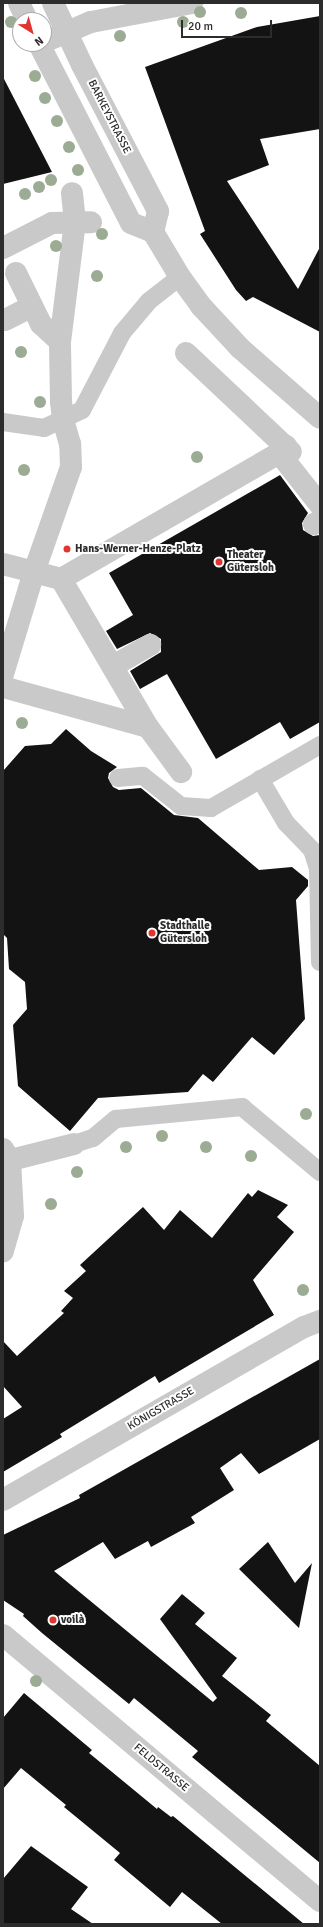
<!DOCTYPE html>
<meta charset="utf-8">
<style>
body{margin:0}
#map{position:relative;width:323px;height:1927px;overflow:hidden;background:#fff;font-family:Signika,sans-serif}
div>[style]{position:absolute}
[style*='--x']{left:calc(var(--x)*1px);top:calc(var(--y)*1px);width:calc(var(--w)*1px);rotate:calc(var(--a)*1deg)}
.building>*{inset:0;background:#131313}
.service>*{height:18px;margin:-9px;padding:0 9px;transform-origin:9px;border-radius:9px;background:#c9c9c9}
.pedestrian>*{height:22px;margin:-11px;padding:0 11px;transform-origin:11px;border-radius:11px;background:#c9c9c9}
.minor>*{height:22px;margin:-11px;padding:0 11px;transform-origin:11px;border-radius:11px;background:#c9c9c9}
.tertiary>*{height:22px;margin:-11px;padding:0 11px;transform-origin:11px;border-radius:11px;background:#c9c9c9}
.trees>*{width:12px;height:12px;margin:-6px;border-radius:50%;background:#9cab93}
.dots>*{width:11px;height:11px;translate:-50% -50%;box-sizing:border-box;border:2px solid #fff;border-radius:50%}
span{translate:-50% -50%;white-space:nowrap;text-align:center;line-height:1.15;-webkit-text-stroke:4px #fff;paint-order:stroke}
.street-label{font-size:11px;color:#2c2c2c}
.poi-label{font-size:11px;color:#2c2c2c;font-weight:700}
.left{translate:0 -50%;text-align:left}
.frame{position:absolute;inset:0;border:4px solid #2c2c2c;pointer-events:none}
.north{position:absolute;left:12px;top:12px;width:40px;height:40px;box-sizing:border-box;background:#fff;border:1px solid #ababab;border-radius:50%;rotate:143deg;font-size:11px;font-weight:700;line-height:16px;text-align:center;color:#2c2c2c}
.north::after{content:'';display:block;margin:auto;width:14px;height:18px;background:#e03631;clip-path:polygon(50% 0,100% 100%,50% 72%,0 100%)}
.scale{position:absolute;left:181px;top:20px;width:91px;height:18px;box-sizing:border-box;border:2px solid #2c2c2c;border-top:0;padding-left:5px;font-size:12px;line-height:14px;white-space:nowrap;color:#2c2c2c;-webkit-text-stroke:3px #fff;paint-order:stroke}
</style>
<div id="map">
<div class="building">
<div style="clip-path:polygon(320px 16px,320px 129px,260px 139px,269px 165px,227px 181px,298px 289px,320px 247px,320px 332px,253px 297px,246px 301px,236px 290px,200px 234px,205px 231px,145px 67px,257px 27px)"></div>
<div style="clip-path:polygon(3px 77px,52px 172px,3px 184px)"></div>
<div style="clip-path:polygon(280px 475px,308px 513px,302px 523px,303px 530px,313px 536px,320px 535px,320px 722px,290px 739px,280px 722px,216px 759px,167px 674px,140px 689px,130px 671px,161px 652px,161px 639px,150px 633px,117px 649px,106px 631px,133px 615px,109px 573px)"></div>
<div style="clip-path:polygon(66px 729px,91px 751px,117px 767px,109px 773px,108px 778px,113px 787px,119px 790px,141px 788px,174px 815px,198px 818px,259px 870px,292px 867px,308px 880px,308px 886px,296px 900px,305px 1019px,274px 1055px,252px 1037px,213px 1082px,203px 1074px,188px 1092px,98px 1098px,70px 1131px,18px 1086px,13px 1025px,27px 1009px,25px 982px,9px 969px,7px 938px,3px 934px,3px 771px,25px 746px,51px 744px)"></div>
<div style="clip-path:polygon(258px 1190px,288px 1205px,277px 1217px,294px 1232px,253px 1280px,274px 1315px,159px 1383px,155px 1376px,60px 1434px,62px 1437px,3px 1472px,3px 1419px,22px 1407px,3px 1386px,3px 1341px,17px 1356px,64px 1313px,61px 1311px,73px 1298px,64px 1291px,86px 1271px,80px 1265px,143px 1207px,164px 1230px,180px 1210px,212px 1238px,248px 1193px,252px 1197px)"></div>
<div style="clip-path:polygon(320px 1359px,320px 1439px,259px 1474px,241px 1453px,220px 1468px,234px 1490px,191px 1517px,195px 1523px,151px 1547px,148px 1541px,115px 1559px,103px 1542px,54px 1571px,213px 1702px,217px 1698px,160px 1619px,182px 1594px,205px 1613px,195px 1624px,237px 1658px,222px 1676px,271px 1715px,266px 1721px,320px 1766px,320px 1863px,192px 1757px,198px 1751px,134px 1698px,129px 1704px,42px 1633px,23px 1616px,24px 1614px,3px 1600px,3px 1535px,80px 1498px,79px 1495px)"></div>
<div style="clip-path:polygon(268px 1542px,295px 1583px,312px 1563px,299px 1628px,239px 1569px)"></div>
<div style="clip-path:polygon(24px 1693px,92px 1750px,89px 1753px,157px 1809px,158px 1807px,171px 1817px,173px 1816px,304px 1924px,222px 1924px,182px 1892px,170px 1907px,114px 1860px,120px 1853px,64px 1807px,66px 1805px,21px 1768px,3px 1789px,3px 1718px)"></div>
<div style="clip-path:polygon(31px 1846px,88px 1887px,71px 1909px,93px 1924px,3px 1924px,3px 1879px)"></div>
</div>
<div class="service">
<div style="--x:3;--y:422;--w:41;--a:8.3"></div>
<div style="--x:44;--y:428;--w:42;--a:-25.3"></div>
<div style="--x:82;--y:410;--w:87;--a:-62.5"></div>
<div style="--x:122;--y:333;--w:42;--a:-49.8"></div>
<div style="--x:149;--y:301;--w:39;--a:-38"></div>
<div style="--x:118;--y:778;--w:25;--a:-5"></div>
<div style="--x:143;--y:776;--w:48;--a:38.3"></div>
<div style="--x:181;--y:806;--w:30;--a:4"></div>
<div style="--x:211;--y:808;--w:126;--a:-30"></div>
<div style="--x:260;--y:779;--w:51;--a:59.4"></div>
<div style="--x:286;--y:823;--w:37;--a:46"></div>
<div style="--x:312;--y:850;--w:19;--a:72"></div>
<div style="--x:318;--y:868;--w:94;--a:88.8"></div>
<div style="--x:74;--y:1144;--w:20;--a:-18"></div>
<div style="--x:93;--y:1138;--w:30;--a:-40"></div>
<div style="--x:116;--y:1119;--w:127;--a:-5.4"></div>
<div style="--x:242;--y:1107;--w:102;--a:39.8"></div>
</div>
<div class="pedestrian">
<div style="--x:3;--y:248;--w:55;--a:-27"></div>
<div style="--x:52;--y:223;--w:39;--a:-1"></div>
<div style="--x:16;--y:273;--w:57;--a:63.9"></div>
<div style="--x:41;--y:324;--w:26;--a:43"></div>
<div style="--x:5;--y:320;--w:30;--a:-27"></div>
<div style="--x:186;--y:353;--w:144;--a:43.3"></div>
<div style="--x:279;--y:453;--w:66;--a:51.7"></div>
<div style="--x:314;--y:524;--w:7;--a:-27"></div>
<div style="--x:3;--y:564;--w:60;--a:14.5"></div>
<div style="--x:61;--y:579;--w:172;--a:59.6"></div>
<div style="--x:61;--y:579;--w:252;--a:-30"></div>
<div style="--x:279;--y:453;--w:10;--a:-45"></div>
<div style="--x:113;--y:666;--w:43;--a:-29.6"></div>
<div style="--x:3;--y:674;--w:107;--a:-73.1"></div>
<div style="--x:34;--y:572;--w:111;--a:-70.6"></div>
<div style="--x:71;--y:467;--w:23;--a:-92"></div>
<div style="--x:70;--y:444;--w:25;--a:-106"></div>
<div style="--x:63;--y:420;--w:18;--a:-96"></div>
<div style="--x:61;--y:402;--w:60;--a:-91"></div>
<div style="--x:60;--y:342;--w:121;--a:-82.9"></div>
<div style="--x:75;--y:222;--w:29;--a:-96"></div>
<div style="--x:3;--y:687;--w:150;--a:15.4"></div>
<div style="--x:148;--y:727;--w:56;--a:53.7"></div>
<div style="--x:3;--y:1149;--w:13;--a:58"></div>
<div style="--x:10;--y:1160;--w:56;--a:86.9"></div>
<div style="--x:13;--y:1216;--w:37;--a:106"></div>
<div style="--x:3;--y:1162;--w:73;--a:-14.2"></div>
</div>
<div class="minor">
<div style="--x:44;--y:42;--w:51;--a:-23.1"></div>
<div style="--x:91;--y:22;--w:103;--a:-10.7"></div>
<div style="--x:3;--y:1500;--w:347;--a:-29.9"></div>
<div style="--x:304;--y:1327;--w:17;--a:-21"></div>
<div style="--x:3;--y:1635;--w:414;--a:40"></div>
</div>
<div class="tertiary">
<div style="--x:19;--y:3;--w:19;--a:65"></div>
<div style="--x:53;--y:3;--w:68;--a:64.9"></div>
<div style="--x:82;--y:65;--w:165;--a:62.5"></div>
<div style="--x:158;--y:211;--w:22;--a:103"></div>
<div style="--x:39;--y:44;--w:201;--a:62.8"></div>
<div style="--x:131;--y:223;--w:24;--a:22"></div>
<div style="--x:153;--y:232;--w:52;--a:59"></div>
<div style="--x:180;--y:277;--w:36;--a:54"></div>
<div style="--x:201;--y:306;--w:57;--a:47.1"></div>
<div style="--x:240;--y:348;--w:106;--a:41.2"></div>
</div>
<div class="trees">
<div style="left:200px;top:12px"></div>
<div style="left:241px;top:13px"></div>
<div style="left:11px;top:22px"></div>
<div style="left:183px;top:22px"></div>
<div style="left:120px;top:36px"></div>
<div style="left:35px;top:76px"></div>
<div style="left:45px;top:98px"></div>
<div style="left:57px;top:121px"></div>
<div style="left:69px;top:147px"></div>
<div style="left:78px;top:170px"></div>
<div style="left:51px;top:180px"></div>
<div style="left:39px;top:187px"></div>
<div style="left:25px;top:194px"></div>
<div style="left:102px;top:234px"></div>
<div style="left:56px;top:246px"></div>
<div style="left:97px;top:276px"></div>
<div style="left:21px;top:352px"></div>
<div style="left:40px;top:402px"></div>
<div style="left:197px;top:457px"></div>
<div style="left:24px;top:470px"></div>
<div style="left:22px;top:723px"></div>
<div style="left:306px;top:1114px"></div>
<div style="left:162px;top:1136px"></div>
<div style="left:126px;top:1147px"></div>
<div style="left:206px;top:1147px"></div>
<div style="left:251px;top:1156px"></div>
<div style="left:77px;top:1172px"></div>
<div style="left:51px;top:1204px"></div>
<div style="left:303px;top:1290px"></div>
<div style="left:36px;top:1681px"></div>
</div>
<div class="dots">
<div style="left:67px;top:549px;background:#e03631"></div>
<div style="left:219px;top:562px;background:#e03631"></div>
<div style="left:152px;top:933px;background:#e03631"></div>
<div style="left:53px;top:1620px;background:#e03631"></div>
</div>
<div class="street-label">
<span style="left:109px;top:117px;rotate:63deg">BARKEYSTRASSE</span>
<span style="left:161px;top:1409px;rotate:-30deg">KÖNIGSTRASSE</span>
<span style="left:161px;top:1768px;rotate:40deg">FELDSTRASSE</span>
</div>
<div class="poi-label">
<span class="left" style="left:75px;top:549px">Hans-Werner-Henze-Platz</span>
<span class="left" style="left:227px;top:562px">Theater<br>Gütersloh</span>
<span class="left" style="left:160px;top:933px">Stadthalle<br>Gütersloh</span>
<span class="left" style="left:61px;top:1620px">voilà</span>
</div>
<div class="frame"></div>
<div class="north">N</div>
<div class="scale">20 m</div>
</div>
